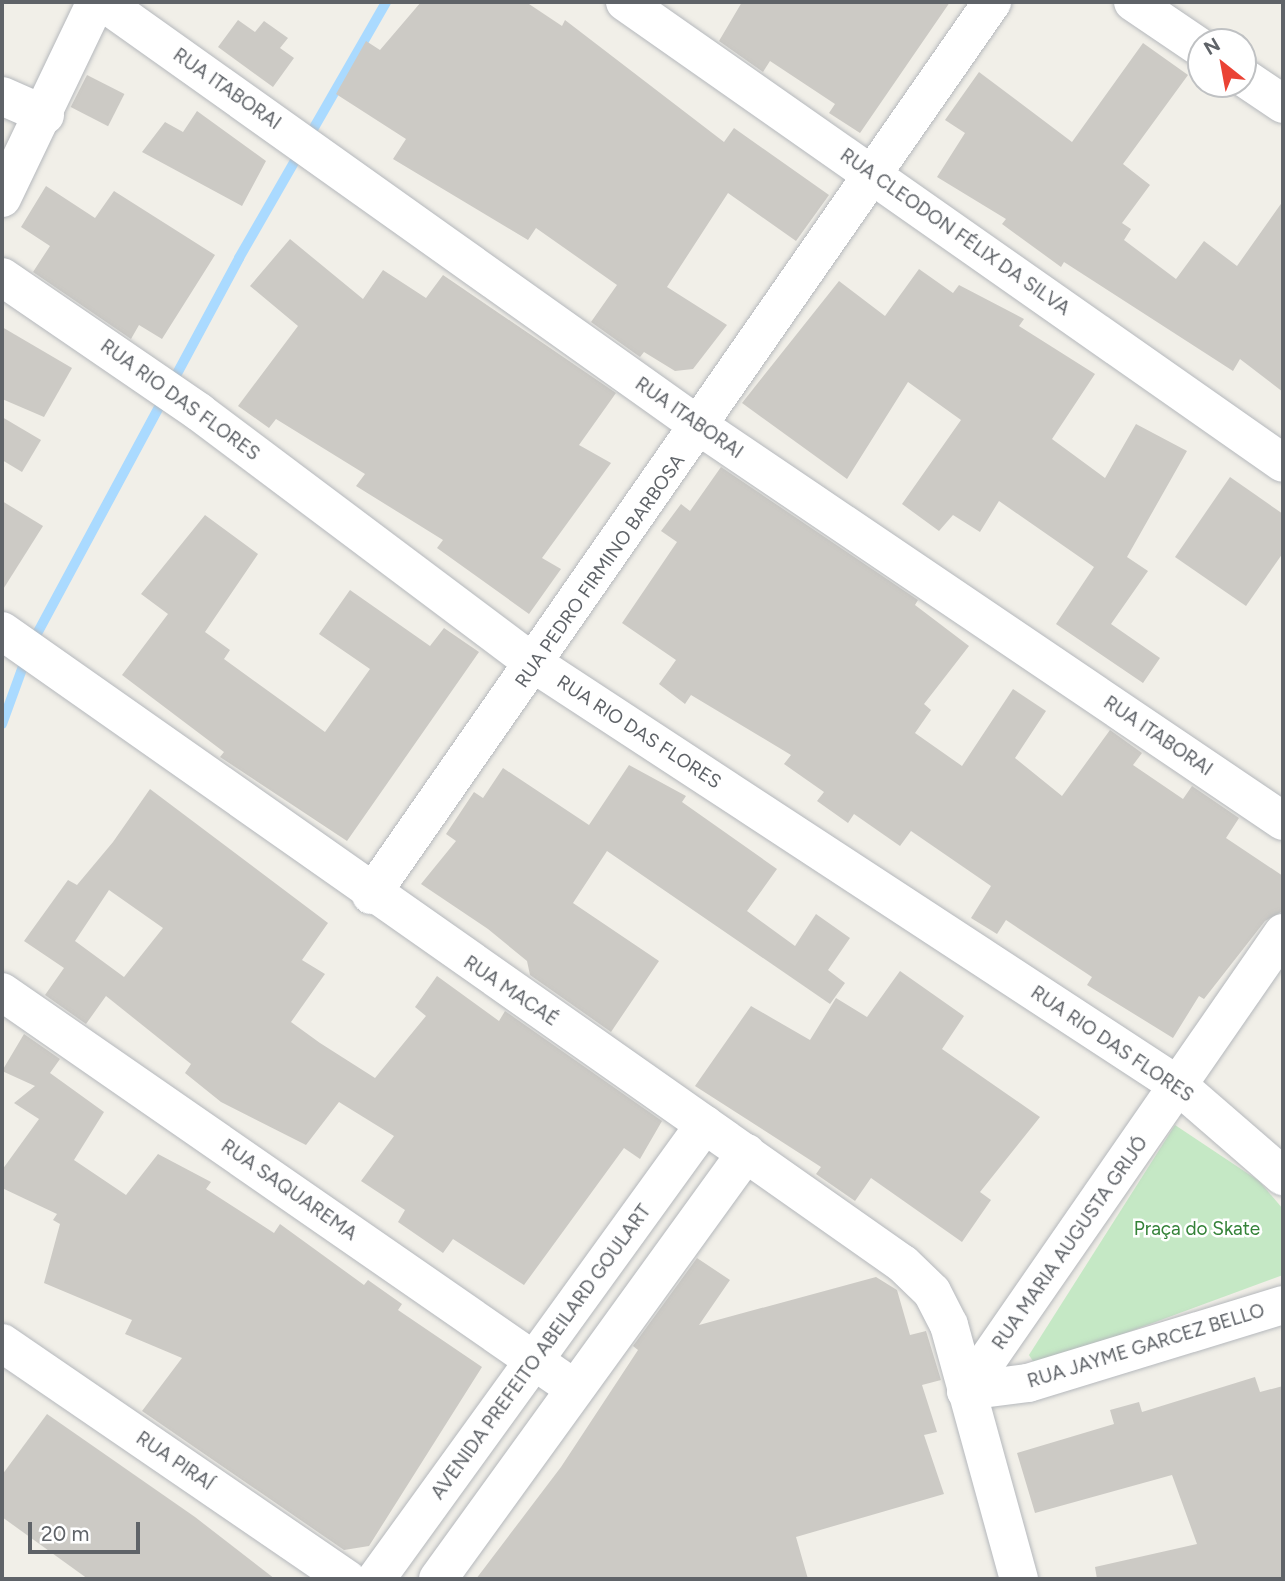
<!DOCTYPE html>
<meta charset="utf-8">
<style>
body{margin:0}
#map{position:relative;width:1285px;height:1581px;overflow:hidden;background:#f1efe8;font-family:Figtree,sans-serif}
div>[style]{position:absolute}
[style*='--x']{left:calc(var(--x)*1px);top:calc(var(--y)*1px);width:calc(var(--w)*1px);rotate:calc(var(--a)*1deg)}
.green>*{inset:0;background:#c5e8c5}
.stream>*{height:10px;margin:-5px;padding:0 5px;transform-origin:5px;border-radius:5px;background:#aadaff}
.building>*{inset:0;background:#cccac5;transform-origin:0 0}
.roads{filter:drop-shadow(0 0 2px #b5b8bc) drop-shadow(0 0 2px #b5b8bc)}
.minor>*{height:38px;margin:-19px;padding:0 19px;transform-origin:19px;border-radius:19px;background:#fff}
span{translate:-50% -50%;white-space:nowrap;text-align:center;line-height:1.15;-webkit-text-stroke:5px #fff;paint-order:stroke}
.street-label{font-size:19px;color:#5f6368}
.park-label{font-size:19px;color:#348238}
.frame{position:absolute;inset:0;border:4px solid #5f6368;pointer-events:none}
.north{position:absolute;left:1187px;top:28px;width:70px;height:70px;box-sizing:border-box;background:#fff;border:2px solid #bfc1c3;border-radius:50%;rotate:329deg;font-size:19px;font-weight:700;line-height:28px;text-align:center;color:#5f6368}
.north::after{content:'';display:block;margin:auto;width:24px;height:32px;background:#ea4335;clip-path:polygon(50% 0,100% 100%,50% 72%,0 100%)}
.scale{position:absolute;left:28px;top:1522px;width:112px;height:32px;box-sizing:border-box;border:4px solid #5f6368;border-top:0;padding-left:9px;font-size:21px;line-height:24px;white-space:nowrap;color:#5f6368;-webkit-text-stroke:5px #fff;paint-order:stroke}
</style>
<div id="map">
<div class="green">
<div style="clip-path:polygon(1175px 1125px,1259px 1181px,1283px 1209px,1283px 1275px,1036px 1366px,1029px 1355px)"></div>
</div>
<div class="stream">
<div style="--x:32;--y:643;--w:437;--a:-61.7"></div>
<div style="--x:239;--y:258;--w:295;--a:-60.1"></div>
<div style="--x:2;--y:724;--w:70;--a:-70"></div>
</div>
<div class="building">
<div style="clip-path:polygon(421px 2px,526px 2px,562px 26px,565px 20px,724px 142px,734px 128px,829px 195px,796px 241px,728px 193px,667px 287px,727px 325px,693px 369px,675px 371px,644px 352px,640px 357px,591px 322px,617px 285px,536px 228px,528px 240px,393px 159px,406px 139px,336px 94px,366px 41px,380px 50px)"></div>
<div style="clip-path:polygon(742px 2px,950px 2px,860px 133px,829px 113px,835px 104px,770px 61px,763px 72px,719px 41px)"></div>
<div style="clip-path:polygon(238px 20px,255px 32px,264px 21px,288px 38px,280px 48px,294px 58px,273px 87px,218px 47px)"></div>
<div style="clip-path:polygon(1143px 43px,1188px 75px,1123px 164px,1150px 185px,1122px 223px,1131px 229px,1124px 240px,1176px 279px,1204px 241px,1237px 266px,1283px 201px,1283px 392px,1240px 359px,1233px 371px,1064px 262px,1061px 267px,1002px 224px,1006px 219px,937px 177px,965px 133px,945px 120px,979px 72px,1072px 142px)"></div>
<div style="left:87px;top:75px;width:42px;height:36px;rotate:27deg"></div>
<div style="clip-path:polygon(197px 111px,266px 161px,242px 206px,142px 152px,165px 122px,183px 132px)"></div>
<div style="clip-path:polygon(46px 186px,95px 218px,114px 191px,215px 255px,162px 339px,139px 325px,131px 339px,33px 272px,50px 246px,21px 227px)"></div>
<div style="clip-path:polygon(290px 239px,363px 299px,383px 270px,426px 298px,443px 275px,616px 393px,579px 445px,611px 463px,542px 558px,561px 569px,529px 614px,437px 548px,443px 540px,356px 486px,365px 474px,276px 419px,269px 428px,238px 406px,298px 326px,250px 286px)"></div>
<div style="clip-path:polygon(919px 269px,953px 293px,959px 285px,1024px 319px,1019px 326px,1095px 374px,1052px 439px,1105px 478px,1136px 424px,1187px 451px,1127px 557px,1148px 571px,1111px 624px,1160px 658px,1143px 683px,1056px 624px,1094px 567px,999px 501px,980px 532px,953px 515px,939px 531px,902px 504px,961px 420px,908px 382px,847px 479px,742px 403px,839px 281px,885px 316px)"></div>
<div style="clip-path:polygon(2px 327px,72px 368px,44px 417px,2px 399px)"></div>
<div style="clip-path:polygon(2px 417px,41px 440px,22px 472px,2px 460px)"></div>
<div style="clip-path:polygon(721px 467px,918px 600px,915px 605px,969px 646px,924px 704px,931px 710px,915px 733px,962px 766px,1013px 689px,1046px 711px,1015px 758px,1062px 796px,1110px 730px,1142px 753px,1133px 765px,1183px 799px,1192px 786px,1239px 818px,1226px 838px,1283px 876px,1283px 911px,1265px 921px,1204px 999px,1199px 996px,1173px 1038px,1087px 985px,1092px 977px,1006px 920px,997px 934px,971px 918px,991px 886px,911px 831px,900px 846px,854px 814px,848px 823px,817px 801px,824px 792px,784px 764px,791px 755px,691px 695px,685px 704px,659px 684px,676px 660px,622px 623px,677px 542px,661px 531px,681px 504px,690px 511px)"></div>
<div style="clip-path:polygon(1230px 477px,1283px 514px,1283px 553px,1246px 606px,1175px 557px)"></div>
<div style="clip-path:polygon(2px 501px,43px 526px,2px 591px)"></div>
<div style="clip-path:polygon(205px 515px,258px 554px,205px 632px,230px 650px,224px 659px,325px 732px,370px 669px,319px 634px,350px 590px,430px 646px,444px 628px,479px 652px,347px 841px,220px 757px,224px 752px,122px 675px,168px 614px,141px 594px)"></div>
<div style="clip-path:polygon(629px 765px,686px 796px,682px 802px,777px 869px,747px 911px,795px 946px,816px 914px,850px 938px,828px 970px,845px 983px,830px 1004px,607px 851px,573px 903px,659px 961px,611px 1032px,530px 975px,527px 961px,488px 929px,421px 884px,456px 841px,446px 834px,474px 792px,483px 798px,503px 768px,589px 825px)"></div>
<div style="clip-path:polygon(evenodd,150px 789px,328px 923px,302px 960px,325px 974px,291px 1022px,320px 1043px,375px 1078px,426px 1016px,415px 1007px,437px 976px,499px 1021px,505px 1011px,662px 1121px,640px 1159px,624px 1148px,524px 1285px,453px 1239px,443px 1253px,398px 1222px,405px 1210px,361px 1181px,394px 1136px,339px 1102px,306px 1145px,221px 1102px,185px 1073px,191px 1064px,106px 996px,86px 1024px,45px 995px,64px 968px,24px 941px,68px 880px,77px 885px,113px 842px,150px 789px,109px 890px,163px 928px,124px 977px,75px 941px,109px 890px)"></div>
<div style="clip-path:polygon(900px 971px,964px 1016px,942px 1049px,1040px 1117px,980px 1192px,991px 1200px,962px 1242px,871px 1178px,855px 1201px,816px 1174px,821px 1167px,695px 1086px,751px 1006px,810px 1040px,836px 998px,867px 1017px)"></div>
<div style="clip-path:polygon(24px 1034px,60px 1059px,50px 1073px,104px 1112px,74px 1160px,126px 1195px,158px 1154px,211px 1182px,206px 1189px,274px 1233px,280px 1224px,364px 1285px,368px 1280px,402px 1304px,398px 1310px,482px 1367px,369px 1546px,344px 1550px,142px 1411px,182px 1358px,125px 1334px,132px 1320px,44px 1283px,60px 1224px,53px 1220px,57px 1214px,2px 1188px,2px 1170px,39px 1119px,14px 1103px,35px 1086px,2px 1071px)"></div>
<div style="clip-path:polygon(697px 1258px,730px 1280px,699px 1325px,876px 1277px,897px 1290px,910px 1335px,926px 1331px,941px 1380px,922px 1385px,937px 1432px,924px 1435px,944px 1494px,796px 1537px,808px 1579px,476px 1579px,561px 1467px,638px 1350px,633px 1346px)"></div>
<div style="clip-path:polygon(1255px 1377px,1260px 1392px,1283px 1386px,1283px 1579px,1097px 1579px,1095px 1567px,1197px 1544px,1172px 1475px,1035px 1513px,1017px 1453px,1114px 1424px,1110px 1410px,1139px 1402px,1142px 1412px)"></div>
<div style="clip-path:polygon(47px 1414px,195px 1517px,275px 1579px,88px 1579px,2px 1517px,2px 1475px)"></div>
</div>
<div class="roads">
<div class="minor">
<div style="--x:103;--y:2;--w:735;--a:35.42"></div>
<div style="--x:702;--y:428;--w:701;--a:34.08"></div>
<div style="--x:625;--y:2;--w:803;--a:35.02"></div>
<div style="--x:1133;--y:2;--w:82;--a:34.1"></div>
<div style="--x:1243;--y:77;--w:48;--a:34"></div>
<div style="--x:2;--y:96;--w:47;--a:23.8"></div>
<div style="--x:2;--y:198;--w:217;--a:-64.4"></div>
<div style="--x:2;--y:277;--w:239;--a:34.4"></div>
<div style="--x:199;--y:412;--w:418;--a:36.9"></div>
<div style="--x:533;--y:663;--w:772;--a:33.22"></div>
<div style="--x:1179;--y:1086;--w:138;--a:40.9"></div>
<div style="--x:2;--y:631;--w:1101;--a:35.09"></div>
<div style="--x:903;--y:1264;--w:40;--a:44"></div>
<div style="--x:932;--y:1292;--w:37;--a:63"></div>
<div style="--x:949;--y:1325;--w:263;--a:74.6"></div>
<div style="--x:371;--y:895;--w:1088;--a:-55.18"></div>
<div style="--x:2;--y:992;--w:697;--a:34.72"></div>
<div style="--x:2;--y:1343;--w:418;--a:34.4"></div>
<div style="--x:966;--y:1391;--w:557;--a:-55.31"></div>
<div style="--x:966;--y:1391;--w:63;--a:-7.4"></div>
<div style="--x:1028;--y:1383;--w:267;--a:-17"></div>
<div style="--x:376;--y:1579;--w:561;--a:-54.13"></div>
<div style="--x:438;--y:1579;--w:526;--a:-54.13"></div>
</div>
</div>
<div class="street-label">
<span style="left:227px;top:89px;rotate:35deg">RUA ITABORAI</span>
<span style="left:955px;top:232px;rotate:35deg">RUA CLEODON FÉLIX DA SILVA</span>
<span style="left:180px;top:400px;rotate:36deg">RUA RIO DAS FLORES</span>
<span style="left:689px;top:418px;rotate:35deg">RUA ITABORAI</span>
<span style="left:600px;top:571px;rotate:-55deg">RUA PEDRO FIRMINO BARBOSA</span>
<span style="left:639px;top:732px;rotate:33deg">RUA RIO DAS FLORES</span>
<span style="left:1158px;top:736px;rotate:34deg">RUA ITABORAI</span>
<span style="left:511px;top:991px;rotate:34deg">RUA MACAÉ</span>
<span style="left:1112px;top:1044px;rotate:34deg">RUA RIO DAS FLORES</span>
<span style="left:289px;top:1190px;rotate:35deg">RUA SAQUAREMA</span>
<span style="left:1070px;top:1243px;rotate:-55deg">RUA MARIA AUGUSTA GRIJÓ</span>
<span style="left:1146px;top:1346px;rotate:-17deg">RUA JAYME GARCEZ BELLO</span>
<span style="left:541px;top:1352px;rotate:-54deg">AVENIDA PREFEITO ABEILARD GOULART</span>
<span style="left:175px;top:1461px;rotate:34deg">RUA PIRAÍ</span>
</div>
<div class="park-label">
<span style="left:1197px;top:1229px">Praça do Skate</span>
</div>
<div class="frame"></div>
<div class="north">N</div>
<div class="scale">20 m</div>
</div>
